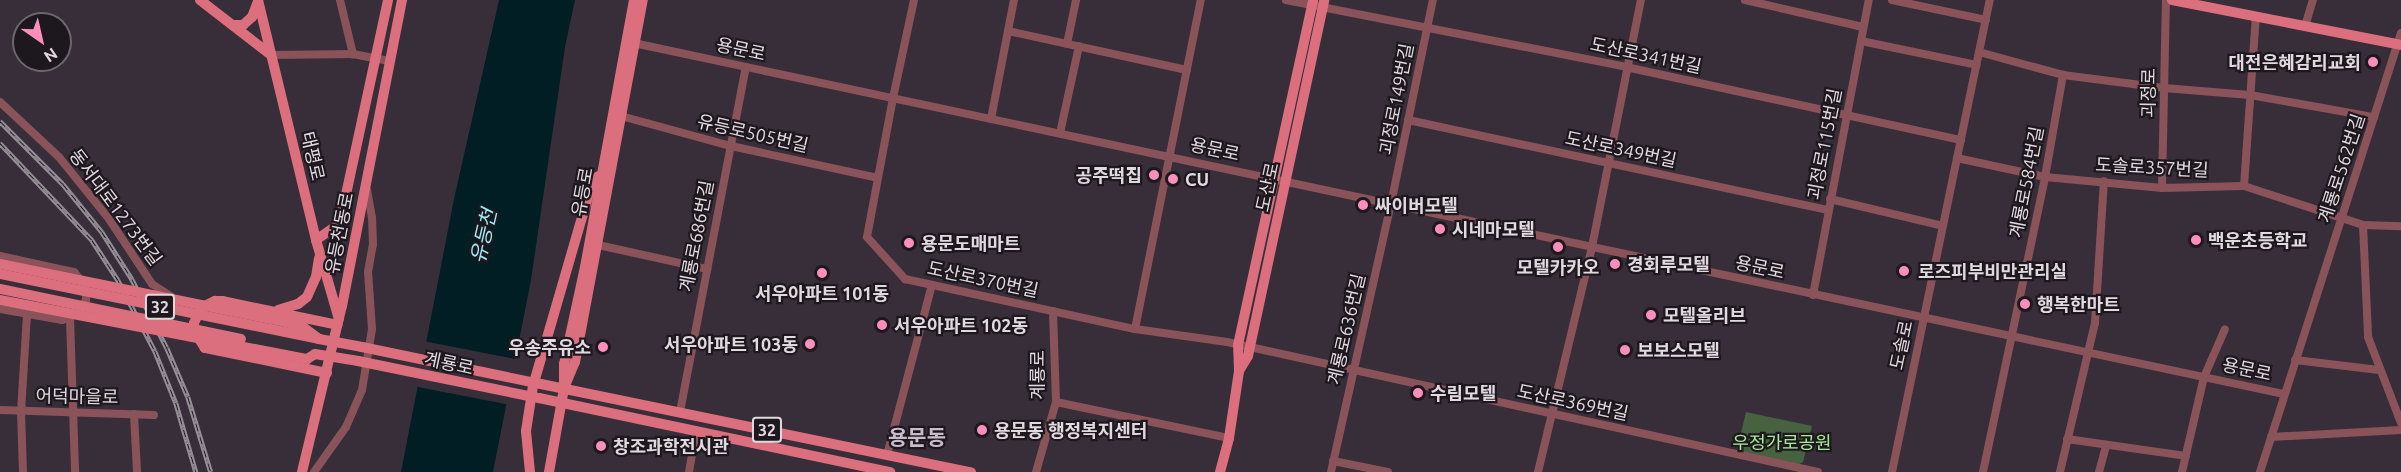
<!DOCTYPE html>
<meta charset="utf-8">
<style>
body{margin:0}
#map{position:relative;width:2401px;height:472px;overflow:hidden;background:#382e39;font-family:Ubuntu,"Noto Sans KR",sans-serif}
div>[style]{position:absolute}
[style*='--x']{left:calc(var(--x)*1px);top:calc(var(--y)*1px);width:calc(var(--w)*1px);rotate:calc(var(--a)*1deg)}
.green>*{inset:0;background:#476240}
.water>*{inset:0;background:#001e23}
.pier>*{inset:0;background:#382e39;transform-origin:0 0}
.minor>*{height:8px;margin:-4px;padding:0 4px;transform-origin:4px;border-radius:4px;background:#895359}
.major>*{height:10px;margin:-5px;padding:0 5px;transform-origin:5px;border-radius:5px;background:#dc6f7e}
.rail>*{height:4.5px;margin-top:-2.25px;transform-origin:0;background:repeating-linear-gradient(90deg,#1d181d 0 7px,#968f97 0 14px);box-sizing:border-box;border-block:2px solid #968f97}
.major-bridge>*{height:10px;margin:-5px;padding:0 5px;transform-origin:5px;border-radius:5px;background:#dc6f7e}
.dots>*{width:16px;height:16px;translate:-50% -50%;box-sizing:border-box;border:3px solid #1d181d;border-radius:50%}
span{translate:-50% -50%;white-space:nowrap;text-align:center;line-height:1.15;-webkit-text-stroke:4.5px #1d181d;paint-order:stroke}
.shield-label span{padding:2px 4px;background:#1d181d;border:2px solid;border-radius:4px;-webkit-text-stroke-width:0}
.shield-label{font-size:16px;color:#e0dae0;font-weight:700}
.street-label{font-size:18px;color:#e0dae0}
.poi-label{font-size:18px;color:#e0dae0;font-weight:700}
.right{translate:-100% -50%;text-align:right}
.left{translate:0 -50%;text-align:left}
.park-label{font-size:18px;color:#a5e895}
.water-label{font-size:20px;color:#9debf8;font-style:italic}
.quarter-label{font-size:21px;color:#c9bbc9;font-weight:700}
.north{position:absolute;left:12px;top:12px;width:60px;height:60px;box-sizing:border-box;background:#1d181d;border:2px solid #6b666b;border-radius:50%;rotate:146deg;font-size:16px;font-weight:700;line-height:24px;text-align:center;color:#e0dae0}
.north::after{content:'';display:block;margin:auto;width:21px;height:27px;background:#fe8ebb;clip-path:polygon(50% 0,100% 100%,50% 72%,0 100%)}
</style>
<div id="map">
<div class="green">
<div style="clip-path:polygon(1746px 412px,1812px 426px,1803px 462px,1794px 467px,1743px 456px,1737px 450px)"></div>
</div>
<div class="water">
<div style="clip-path:polygon(499px 0,575px 0,565px 47px,531px 280px,493px 472px,401px 472px,454px 199px)"></div>
</div>
<div class="pier">
<div style="left:423px;top:341px;width:97px;height:46px;rotate:11deg"></div>
</div>
<div class="minor">
<div style="--x:340;--y:0;--w:56;--a:76.5"></div>
<div style="--x:914;--y:0;--w:100;--a:102.1"></div>
<div style="--x:893;--y:98;--w:141;--a:100.6"></div>
<div style="--x:867;--y:237;--w:57;--a:47.9"></div>
<div style="--x:905;--y:279;--w:235;--a:12.3"></div>
<div style="--x:1135;--y:329;--w:93;--a:8"></div>
<div style="--x:1227;--y:342;--w:605;--a:12.41"></div>
<div style="--x:1286;--y:0;--w:347;--a:11.1"></div>
<div style="--x:1626;--y:67;--w:343;--a:12.3"></div>
<div style="--x:1745;--y:0;--w:121;--a:12.9"></div>
<div style="--x:1892;--y:0;--w:96;--a:12"></div>
<div style="--x:2305;--y:26;--w:27;--a:-73"></div>
<div style="--x:1008;--y:31;--w:183;--a:12.3"></div>
<div style="--x:1861;--y:41;--w:118;--a:11.7"></div>
<div style="--x:629;--y:42;--w:1691;--a:12.01"></div>
<div style="--x:1067;--y:44;--w:45;--a:-78.4"></div>
<div style="--x:1979;--y:52;--w:87;--a:15.3"></div>
<div style="--x:2063;--y:75;--w:102;--a:7.3"></div>
<div style="--x:2164;--y:88;--w:86;--a:4.7"></div>
<div style="--x:2250;--y:95;--w:126;--a:10.1"></div>
<div style="--x:271;--y:55;--w:82;--a:-0.7"></div>
<div style="--x:353;--y:54;--w:38;--a:11"></div>
<div style="--x:0;--y:102;--w:81;--a:43"></div>
<div style="--x:59;--y:157;--w:80;--a:51.1"></div>
<div style="--x:109;--y:219;--w:78;--a:56.5"></div>
<div style="--x:152;--y:284;--w:24;--a:33"></div>
<div style="--x:621;--y:116;--w:114;--a:15.3"></div>
<div style="--x:731;--y:146;--w:150;--a:12.3"></div>
<div style="--x:991;--y:119;--w:121;--a:-79.1"></div>
<div style="--x:1408;--y:120;--w:430;--a:12.1"></div>
<div style="--x:1060;--y:133;--w:89;--a:-77.7"></div>
<div style="--x:1957;--y:158;--w:90;--a:12.2"></div>
<div style="--x:2045;--y:177;--w:118;--a:5.4"></div>
<div style="--x:2162;--y:188;--w:82;--a:-1.4"></div>
<div style="--x:2244;--y:186;--w:125;--a:18.1"></div>
<div style="--x:2363;--y:225;--w:38;--a:2"></div>
<div style="--x:2244;--y:186;--w:170;--a:-86"></div>
<div style="--x:2162;--y:188;--w:188;--a:-88.8"></div>
<div style="--x:1830;--y:199;--w:116;--a:13.4"></div>
<div style="--x:2363;--y:225;--w:112;--a:87.4"></div>
<div style="--x:2368;--y:337;--w:92;--a:69"></div>
<div style="--x:598;--y:245;--w:112;--a:12.4"></div>
<div style="--x:0;--y:256;--w:76;--a:12.2"></div>
<div style="--x:74;--y:272;--w:16;--a:50"></div>
<div style="--x:84;--y:284;--w:8;--a:76"></div>
<div style="--x:86;--y:292;--w:8;--a:90"></div>
<div style="--x:86;--y:300;--w:17;--a:123"></div>
<div style="--x:77;--y:314;--w:16;--a:158"></div>
<div style="--x:62;--y:320;--w:63;--a:-169.9"></div>
<div style="--x:1813;--y:295;--w:300;--a:-79.3"></div>
<div style="--x:70;--y:318;--w:154;--a:88.1"></div>
<div style="--x:1135;--y:329;--w:336;--a:-78.7"></div>
<div style="--x:2295;--y:360;--w:85;--a:6.8"></div>
<div style="--x:1056;--y:402;--w:177;--a:11.8"></div>
<div style="--x:0;--y:410;--w:154;--a:1.9"></div>
<div style="--x:680;--y:412;--w:351;--a:-79.2"></div>
<div style="--x:134;--y:414;--w:58;--a:87"></div>
<div style="--x:2271;--y:437;--w:130;--a:-3.1"></div>
<div style="--x:2067;--y:439;--w:120;--a:8.1"></div>
<div style="--x:887;--y:455;--w:176;--a:-75.2"></div>
<div style="--x:1333;--y:461;--w:56;--a:11.3"></div>
<div style="--x:23;--y:472;--w:60;--a:-91.9"></div>
<div style="--x:21;--y:412;--w:98;--a:-86.5"></div>
<div style="--x:314;--y:472;--w:55;--a:-54.6"></div>
<div style="--x:346;--y:427;--w:40;--a:-66.6"></div>
<div style="--x:362;--y:390;--w:62;--a:-80.7"></div>
<div style="--x:372;--y:329;--w:57;--a:-94"></div>
<div style="--x:368;--y:272;--w:27;--a:-80"></div>
<div style="--x:373;--y:245;--w:27;--a:-92"></div>
<div style="--x:372;--y:218;--w:29;--a:-100"></div>
<div style="--x:689;--y:472;--w:41;--a:-80.1"></div>
<div style="--x:1036;--y:472;--w:73;--a:-74.1"></div>
<div style="--x:1056;--y:402;--w:91;--a:-91.9"></div>
<div style="--x:1331;--y:472;--w:275;--a:-77.4"></div>
<div style="--x:1391;--y:204;--w:208;--a:-78.4"></div>
<div style="--x:1538;--y:472;--w:231;--a:-76.5"></div>
<div style="--x:1592;--y:247;--w:252;--a:-78.8"></div>
<div style="--x:1892;--y:472;--w:482;--a:-78.3"></div>
<div style="--x:1983;--y:472;--w:301;--a:-78.1"></div>
<div style="--x:2045;--y:177;--w:104;--a:-80"></div>
<div style="--x:2060;--y:472;--w:153;--a:-76.8"></div>
<div style="--x:2095;--y:323;--w:142;--a:-86.4"></div>
<div style="--x:2099;--y:472;--w:28;--a:-75"></div>
<div style="--x:2182;--y:472;--w:98;--a:-77"></div>
<div style="--x:2204;--y:377;--w:52;--a:-66.4"></div>
<div style="--x:2260;--y:472;--w:461;--a:-72.2"></div>
</div>
<div class="major">
<div style="--x:200;--y:0;--w:90;--a:37.8"></div>
<div style="--x:258;--y:0;--w:247;--a:76.4"></div>
<div style="--x:316;--y:240;--w:82;--a:73.8"></div>
<div style="--x:2172;--y:0;--w:233;--a:11.1"></div>
<div style="--x:233;--y:25;--w:10;--a:0"></div>
<div style="--x:243;--y:25;--w:12;--a:-42"></div>
<div style="--x:252;--y:17;--w:17;--a:-69"></div>
<div style="--x:316;--y:240;--w:24;--a:-35"></div>
<div style="--x:336;--y:226;--w:14;--a:-65"></div>
<div style="--x:342;--y:213;--w:218;--a:-77.8"></div>
<div style="--x:278;--y:310;--w:21;--a:-17"></div>
<div style="--x:298;--y:304;--w:11;--a:-38"></div>
<div style="--x:307;--y:297;--w:22;--a:-66"></div>
<div style="--x:316;--y:277;--w:19;--a:-81"></div>
<div style="--x:286;--y:322;--w:18;--a:16"></div>
<div style="--x:303;--y:327;--w:20;--a:37"></div>
<div style="--x:319;--y:339;--w:44;--a:10.5"></div>
<div style="--x:315;--y:354;--w:44;--a:9.2"></div>
<div style="--x:1239;--y:371;--w:17;--a:-59"></div>
<div style="--x:1248;--y:356;--w:364;--a:-77.9"></div>
<div style="--x:327;--y:373;--w:125;--a:-168.4"></div>
<div style="--x:205;--y:348;--w:20;--a:-123"></div>
<div style="--x:194;--y:331;--w:8;--a:-90"></div>
<div style="--x:194;--y:323;--w:17;--a:-65"></div>
<div style="--x:201;--y:308;--w:16;--a:-27"></div>
<div style="--x:215;--y:301;--w:7;--a:0"></div>
<div style="--x:222;--y:301;--w:118;--a:11.7"></div>
<div style="--x:566;--y:383;--w:23;--a:-67"></div>
<div style="--x:575;--y:362;--w:368;--a:-79.4"></div>
<div style="--x:541;--y:384;--w:439;--a:11.6"></div>
<div style="--x:539;--y:398;--w:359;--a:11.9"></div>
<div style="--x:302;--y:472;--w:171;--a:-76.5"></div>
<div style="--x:342;--y:306;--w:312;--a:-78.9"></div>
<div style="--x:530;--y:472;--w:41;--a:-95.6"></div>
<div style="--x:526;--y:431;--w:46;--a:-81.2"></div>
<div style="--x:533;--y:386;--w:201;--a:-73.8"></div>
<div style="--x:589;--y:193;--w:19;--a:-62"></div>
<div style="--x:549;--y:472;--w:84;--a:-79.8"></div>
<div style="--x:564;--y:389;--w:25;--a:-90"></div>
<div style="--x:564;--y:364;--w:99;--a:-77.8"></div>
<div style="--x:585;--y:267;--w:271;--a:-79.6"></div>
<div style="--x:1220;--y:472;--w:35;--a:-75"></div>
<div style="--x:1229;--y:438;--w:68;--a:-81.5"></div>
<div style="--x:1239;--y:371;--w:26;--a:-92"></div>
<div style="--x:1238;--y:345;--w:353;--a:-77.7"></div>
</div>
<div class="rail">
<div style="--x:0;--y:121;--w:89;--a:45"></div>
<div style="--x:63;--y:184;--w:62;--a:50.9"></div>
<div style="--x:102;--y:232;--w:56;--a:57.4"></div>
<div style="--x:132;--y:279;--w:77;--a:63.1"></div>
<div style="--x:167;--y:348;--w:53;--a:66.8"></div>
<div style="--x:188;--y:397;--w:78;--a:73"></div>
<div style="--x:0;--y:143;--w:134;--a:46.5"></div>
<div style="--x:92;--y:240;--w:48;--a:57"></div>
<div style="--x:118;--y:280;--w:80;--a:62.5"></div>
<div style="--x:155;--y:351;--w:56;--a:68"></div>
<div style="--x:176;--y:403;--w:72;--a:73.8"></div>
</div>
<div class="major-bridge">
<div style="--x:0;--y:264;--w:292;--a:11.5"></div>
<div style="--x:0;--y:274;--w:326;--a:11.5"></div>
<div style="--x:0;--y:289;--w:246;--a:11.7"></div>
<div style="--x:0;--y:300;--w:313;--a:10.9"></div>
<div style="--x:307;--y:359;--w:9;--a:-32"></div>
<div style="--x:362;--y:347;--w:183;--a:11.7"></div>
<div style="--x:358;--y:361;--w:185;--a:11.6"></div>
</div>
<div class="dots">
<div style="left:2373px;top:62px;background:#fe8ebb"></div>
<div style="left:1154px;top:175px;background:#fe8ebb"></div>
<div style="left:1173px;top:179px;background:#fe8ebb"></div>
<div style="left:1363px;top:205px;background:#fe8ebb"></div>
<div style="left:1440px;top:229px;background:#fe8ebb"></div>
<div style="left:2196px;top:240px;background:#fe8ebb"></div>
<div style="left:909px;top:243px;background:#fe8ebb"></div>
<div style="left:1558px;top:247px;background:#fe8ebb"></div>
<div style="left:1615px;top:264px;background:#fe8ebb"></div>
<div style="left:1904px;top:271px;background:#fe8ebb"></div>
<div style="left:822px;top:273px;background:#fe8ebb"></div>
<div style="left:2025px;top:304px;background:#fe8ebb"></div>
<div style="left:1651px;top:315px;background:#fe8ebb"></div>
<div style="left:882px;top:325px;background:#fe8ebb"></div>
<div style="left:810px;top:344px;background:#fe8ebb"></div>
<div style="left:603px;top:347px;background:#fe8ebb"></div>
<div style="left:1625px;top:350px;background:#fe8ebb"></div>
<div style="left:1418px;top:393px;background:#fe8ebb"></div>
<div style="left:982px;top:430px;background:#fe8ebb"></div>
<div style="left:601px;top:446px;background:#fe8ebb"></div>
</div>
<div class="shield-label">
<span style="left:160px;top:307px">32</span>
<span style="left:767px;top:430px">32</span>
</div>
<div class="street-label">
<span style="left:741px;top:49px;rotate:12deg">용문로</span>
<span style="left:1646px;top:55px;rotate:12deg">도산로341번길</span>
<span style="left:2148px;top:93px;rotate:-89deg">괴정로</span>
<span style="left:1396px;top:99px;rotate:-79deg">괴정로149번길</span>
<span style="left:753px;top:133px;rotate:13deg">유등로505번길</span>
<span style="left:1824px;top:144px;rotate:-79deg">괴정로115번길</span>
<span style="left:1215px;top:149px;rotate:12deg">용문로</span>
<span style="left:1621px;top:149px;rotate:12deg">도산로349번길</span>
<span style="left:313px;top:156px;rotate:77deg">태평로</span>
<span style="left:2152px;top:167px;rotate:3deg">도솔로357번길</span>
<span style="left:2341px;top:168px;rotate:-72deg">계룡로562번길</span>
<span style="left:2026px;top:182px;rotate:-79deg">계룡로584번길</span>
<span style="left:1267px;top:187px;rotate:-78deg">도산로</span>
<span style="left:582px;top:192px;rotate:-80deg">유등로</span>
<span style="left:116px;top:207px;rotate:53deg">동서대로1273번길</span>
<span style="left:339px;top:233px;rotate:-79deg">유등천동로</span>
<span style="left:696px;top:236px;rotate:-79deg">계룡로686번길</span>
<span style="left:1760px;top:267px;rotate:12deg">용문로</span>
<span style="left:983px;top:279px;rotate:12deg">도산로370번길</span>
<span style="left:1346px;top:329px;rotate:-77deg">계룡로636번길</span>
<span style="left:1901px;top:345px;rotate:-78deg">도솔로</span>
<span style="left:449px;top:363px;rotate:12deg">계룡로</span>
<span style="left:2247px;top:369px;rotate:12deg">용문로</span>
<span style="left:1037px;top:375px;rotate:-90deg">계룡로</span>
<span style="left:77px;top:396px;rotate:1deg">어덕마을로</span>
<span style="left:1573px;top:402px;rotate:12deg">도산로369번길</span>
</div>
<div class="poi-label">
<span class="right" style="left:2361px;top:62px">대전은혜감리교회</span>
<span class="right" style="left:1142px;top:175px">공주떡집</span>
<span class="left" style="left:1185px;top:179px">CU</span>
<span class="left" style="left:1375px;top:205px">싸이버모텔</span>
<span class="left" style="left:1452px;top:229px">시네마모텔</span>
<span class="left" style="left:2208px;top:240px">백운초등학교</span>
<span class="left" style="left:921px;top:243px">용문도매마트</span>
<span class="left" style="left:1627px;top:264px">경회루모텔</span>
<span style="left:1558px;top:267px">모텔카카오</span>
<span class="left" style="left:1918px;top:271px">로즈피부비만관리실</span>
<span style="left:822px;top:293px">서우아파트 101동</span>
<span class="left" style="left:2037px;top:304px">행복한마트</span>
<span class="left" style="left:1663px;top:315px">모텔올리브</span>
<span class="left" style="left:894px;top:325px">서우아파트 102동</span>
<span class="right" style="left:798px;top:344px">서우아파트 103동</span>
<span class="right" style="left:591px;top:347px">우송주유소</span>
<span class="left" style="left:1637px;top:350px">보보스모텔</span>
<span class="left" style="left:1430px;top:393px">수림모텔</span>
<span class="left" style="left:994px;top:430px">용문동 행정복지센터</span>
<span class="left" style="left:613px;top:446px">창조과학전시관</span>
</div>
<div class="park-label">
<span style="left:1782px;top:442px">우정가로공원</span>
</div>
<div class="water-label">
<span style="left:483px;top:236px;rotate:-77deg">유등천</span>
</div>
<div class="quarter-label">
<span style="left:917px;top:437px">용문동</span>
</div>
<div class="north">N</div>
</div>
